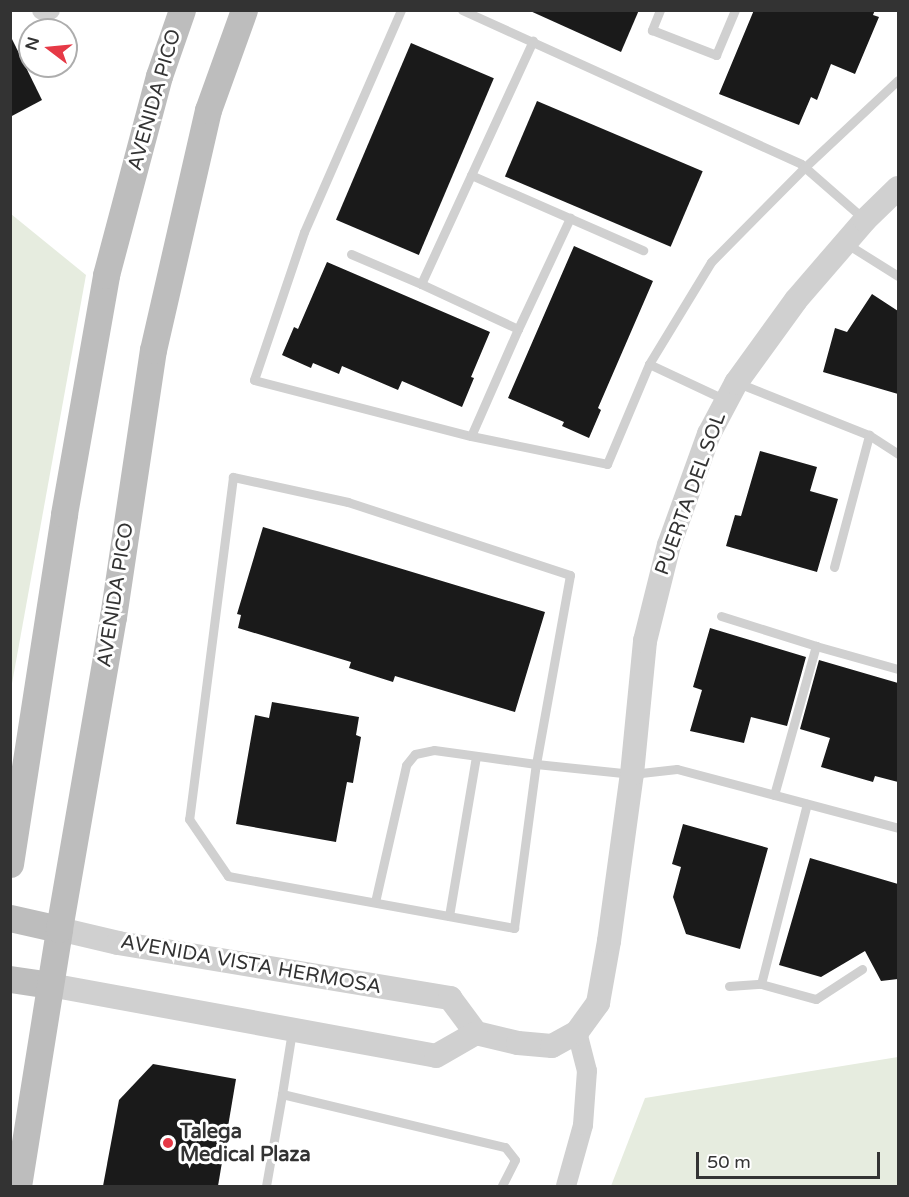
<!DOCTYPE html>
<style>
body{margin:0}
#map{position:relative;width:909px;height:1197px;overflow:hidden;background:#fff;font-family:"Varela Round",sans-serif}
div>[style]{position:absolute}
[style*='--x']{left:calc(var(--x)*1px);top:calc(var(--y)*1px);width:calc(var(--w)*1px);rotate:calc(var(--a)*1deg)}
.green>*{inset:0;background:#e6ecdf}
.building>*{inset:0;background:#1a1a1a;transform-origin:0 0}
.service>*{height:9px;margin:-4.5px;padding:0 4.5px;transform-origin:4.5px;border-radius:4.5px;background:#d0d0d0}
.minor>*{height:20px;margin:-10px;padding:0 10px;transform-origin:10px;border-radius:10px;background:#d0d0d0}
.tertiary>*{height:24px;margin:-12px;padding:0 12px;transform-origin:12px;border-radius:12px;background:#d0d0d0}
.secondary>*{height:27px;margin:-13.5px;padding:0 13.5px;transform-origin:13.5px;border-radius:13.5px;background:#bdbdbd}
.dots>*{width:16px;height:16px;translate:-50% -50%;box-sizing:border-box;border:3px solid #fff;border-radius:50%}
span{translate:-50% -50%;white-space:nowrap;text-align:center;line-height:1.15;-webkit-text-stroke:6px #fff;paint-order:stroke}
.street-label{font-size:20px;color:#333}
.poi-label{font-size:20px;color:#333;font-weight:700}
.left{translate:0 -50%;text-align:left}
.frame{position:absolute;inset:0;border:12px solid #333;pointer-events:none}
.north{position:absolute;left:18px;top:18px;width:60px;height:60px;box-sizing:border-box;background:#fff;border:2px solid #adadad;border-radius:50%;rotate:286deg;font-size:16px;font-weight:700;line-height:24px;text-align:center;color:#333}
.north::after{content:'';display:block;margin:auto;width:21px;height:27px;background:#e63946;clip-path:polygon(50% 0,100% 100%,50% 72%,0 100%)}
.scale{position:absolute;left:696px;top:1152px;width:184px;height:27px;box-sizing:border-box;border:3px solid #333;border-top:0;padding-left:8px;font-size:18px;line-height:21px;white-space:nowrap;color:#333;-webkit-text-stroke:4px #fff;paint-order:stroke}
</style>
<div id="map">
<div class="green">
<div style="clip-path:polygon(11px 214px,86px 275px,11px 689px)"></div>
<div style="clip-path:polygon(898px 1057px,898px 1186px,611px 1186px,645px 1098px)"></div>
</div>
<div class="building">
<div style="clip-path:polygon(528px 10px,639px 10px,621px 52px)"></div>
<div style="clip-path:polygon(754px 10px,875px 10px,873px 15px,879px 17px,855px 74px,831px 64px,817px 100px,811px 97px,799px 125px,719px 94px)"></div>
<div style="clip-path:polygon(10px 35px,42px 100px,10px 117px)"></div>
<div style="left:411px;top:43px;width:90px;height:192px;rotate:23deg"></div>
<div style="left:537px;top:101px;width:180px;height:82px;rotate:23deg"></div>
<div style="clip-path:polygon(574px 246px,653px 281px,598px 408px,601px 410px,589px 438px,562px 426px,564px 422px,508px 398px)"></div>
<div style="clip-path:polygon(327px 262px,490px 332px,471px 377px,474px 378px,462px 407px,402px 381px,398px 390px,342px 366px,339px 374px,313px 363px,311px 368px,282px 355px,294px 327px,298px 329px)"></div>
<div style="clip-path:polygon(872px 294px,898px 311px,898px 394px,823px 372px,835px 328px,847px 332px)"></div>
<div style="clip-path:polygon(760px 451px,817px 467px,810px 491px,838px 499px,817px 572px,726px 546px,735px 515px,741px 516px)"></div>
<div style="clip-path:polygon(263px 527px,545px 612px,515px 712px,395px 676px,393px 682px,349px 668px,351px 662px,238px 628px,241px 615px,237px 614px)"></div>
<div style="clip-path:polygon(710px 628px,806px 657px,787px 726px,751px 717px,744px 743px,690px 731px,702px 690px,693px 687px)"></div>
<div style="clip-path:polygon(819px 660px,898px 683px,898px 782px,875px 776px,873px 782px,821px 767px,830px 738px,800px 729px)"></div>
<div style="clip-path:polygon(272px 702px,359px 717px,356px 735px,361px 737px,353px 783px,347px 782px,336px 842px,236px 824px,255px 715px,269px 718px)"></div>
<div style="clip-path:polygon(683px 824px,768px 848px,740px 949px,686px 934px,673px 897px,681px 867px,672px 864px)"></div>
<div style="clip-path:polygon(810px 858px,898px 884px,898px 979px,881px 981px,865px 951px,821px 977px,779px 965px)"></div>
<div style="clip-path:polygon(153px 1064px,236px 1079px,218px 1186px,103px 1186px,119px 1100px)"></div>
</div>
<div class="service">
<div style="--x:401;--y:10;--w:242;--a:113.6"></div>
<div style="--x:304;--y:232;--w:156;--a:108.7"></div>
<div style="--x:254;--y:380;--w:224;--a:14.5"></div>
<div style="--x:471;--y:436;--w:139;--a:11.6"></div>
<div style="--x:607;--y:464;--w:108;--a:-67.2"></div>
<div style="--x:649;--y:364;--w:85;--a:25.1"></div>
<div style="--x:462;--y:10;--w:372;--a:24.4"></div>
<div style="--x:801;--y:164;--w:85;--a:41.2"></div>
<div style="--x:660;--y:10;--w:22;--a:112"></div>
<div style="--x:652;--y:30;--w:69;--a:21.3"></div>
<div style="--x:716;--y:55;--w:49;--a:-67.1"></div>
<div style="--x:471;--y:175;--w:188;--a:23.6"></div>
<div style="--x:847;--y:244;--w:60;--a:32.1"></div>
<div style="--x:351;--y:254;--w:76;--a:23.2"></div>
<div style="--x:518;--y:329;--w:123;--a:-64.9"></div>
<div style="--x:649;--y:364;--w:119;--a:-58.7"></div>
<div style="--x:711;--y:262;--w:134;--a:-45.3"></div>
<div style="--x:805;--y:167;--w:127;--a:-43.1"></div>
<div style="--x:738;--y:383;--w:141;--a:21.7"></div>
<div style="--x:869;--y:435;--w:35;--a:33"></div>
<div style="--x:471;--y:436;--w:117;--a:-66.3"></div>
<div style="--x:518;--y:329;--w:107;--a:-155.1"></div>
<div style="--x:421;--y:284;--w:268;--a:-65.3"></div>
<div style="--x:834;--y:567;--w:137;--a:-75.1"></div>
<div style="--x:721;--y:616;--w:100;--a:17.5"></div>
<div style="--x:774;--y:795;--w:155;--a:-74.3"></div>
<div style="--x:816;--y:646;--w:85;--a:15.7"></div>
<div style="--x:375;--y:902;--w:140;--a:-77.2"></div>
<div style="--x:406;--y:765;--w:14;--a:-51"></div>
<div style="--x:415;--y:754;--w:19;--a:-12"></div>
<div style="--x:434;--y:750;--w:103;--a:7.8"></div>
<div style="--x:536;--y:764;--w:192;--a:-79.8"></div>
<div style="--x:570;--y:575;--w:234;--a:-161.8"></div>
<div style="--x:348;--y:502;--w:118;--a:-167.7"></div>
<div style="--x:233;--y:477;--w:345;--a:97.3"></div>
<div style="--x:189;--y:819;--w:69;--a:55.6"></div>
<div style="--x:228;--y:876;--w:291;--a:10.3"></div>
<div style="--x:514;--y:928;--w:165;--a:-82.4"></div>
<div style="--x:536;--y:764;--w:97;--a:5.9"></div>
<div style="--x:632;--y:774;--w:45;--a:-6.3"></div>
<div style="--x:677;--y:769;--w:229;--a:14.9"></div>
<div style="--x:449;--y:916;--w:162;--a:-80.4"></div>
<div style="--x:761;--y:984;--w:57;--a:15.3"></div>
<div style="--x:816;--y:999;--w:55;--a:-33.1"></div>
<div style="--x:729;--y:986;--w:32;--a:-4"></div>
<div style="--x:761;--y:984;--w:186;--a:-75.7"></div>
<div style="--x:282;--y:1094;--w:64;--a:-81"></div>
<div style="--x:266;--y:1186;--w:93;--a:-80.1"></div>
<div style="--x:282;--y:1094;--w:229;--a:13.4"></div>
<div style="--x:505;--y:1147;--w:16;--a:52"></div>
<div style="--x:515;--y:1160;--w:29;--a:117"></div>
</div>
<div class="minor">
<div style="--x:42;--y:10;--w:8;--a:0"></div>
<div style="--x:566;--y:1186;--w:63;--a:-74.4"></div>
<div style="--x:583;--y:1125;--w:54;--a:-85.8"></div>
<div style="--x:587;--y:1071;--w:40;--a:-104.4"></div>
</div>
<div class="tertiary">
<div style="--x:59;--y:929;--w:61;--a:13.3"></div>
<div style="--x:118;--y:943;--w:337;--a:9.4"></div>
<div style="--x:450;--y:998;--w:44;--a:53.4"></div>
<div style="--x:476;--y:1033;--w:43;--a:13.4"></div>
<div style="--x:518;--y:1043;--w:34;--a:5"></div>
<div style="--x:552;--y:1046;--w:29;--a:-29"></div>
<div style="--x:577;--y:1032;--w:36;--a:-54"></div>
<div style="--x:598;--y:1003;--w:63;--a:-79.9"></div>
<div style="--x:609;--y:941;--w:169;--a:-82.2"></div>
<div style="--x:632;--y:774;--w:134;--a:-84.4"></div>
<div style="--x:645;--y:641;--w:99;--a:-76"></div>
<div style="--x:669;--y:545;--w:118;--a:-70.2"></div>
<div style="--x:709;--y:434;--w:58;--a:-62.1"></div>
<div style="--x:736;--y:383;--w:102;--a:-54.1"></div>
<div style="--x:796;--y:300;--w:106;--a:-49.2"></div>
<div style="--x:865;--y:220;--w:46;--a:-44.1"></div>
<div style="--x:50;--y:985;--w:392;--a:10.4"></div>
<div style="--x:436;--y:1056;--w:46;--a:-29.9"></div>
</div>
<div class="secondary">
<div style="--x:10;--y:864;--w:354;--a:-81.2"></div>
<div style="--x:64;--y:514;--w:243;--a:-80"></div>
<div style="--x:106;--y:275;--w:206;--a:-75.1"></div>
<div style="--x:159;--y:76;--w:70;--a:-70.8"></div>
<div style="--x:10;--y:918;--w:50;--a:12.7"></div>
<div style="--x:10;--y:979;--w:40;--a:8.5"></div>
<div style="--x:18;--y:1186;--w:260;--a:-80.9"></div>
<div style="--x:59;--y:929;--w:317;--a:-80.2"></div>
<div style="--x:113;--y:617;--w:270;--a:-81.5"></div>
<div style="--x:153;--y:350;--w:246;--a:-77.1"></div>
<div style="--x:208;--y:110;--w:106;--a:-70.2"></div>
</div>
<div class="dots">
<div style="left:168px;top:1143px;background:#e63946"></div>
</div>
<div class="street-label">
<span style="left:155px;top:100px;rotate:-74deg">AVENIDA PICO</span>
<span style="left:691px;top:494px;rotate:-70deg">PUERTA DEL SOL</span>
<span style="left:116px;top:595px;rotate:-81deg">AVENIDA PICO</span>
<span style="left:251px;top:965px;rotate:10deg">AVENIDA VISTA HERMOSA</span>
</div>
<div class="poi-label">
<span class="left" style="left:180px;top:1144px">Talega<br>Medical Plaza</span>
</div>
<div class="frame"></div>
<div class="north">N</div>
<div class="scale">50 m</div>
</div>
